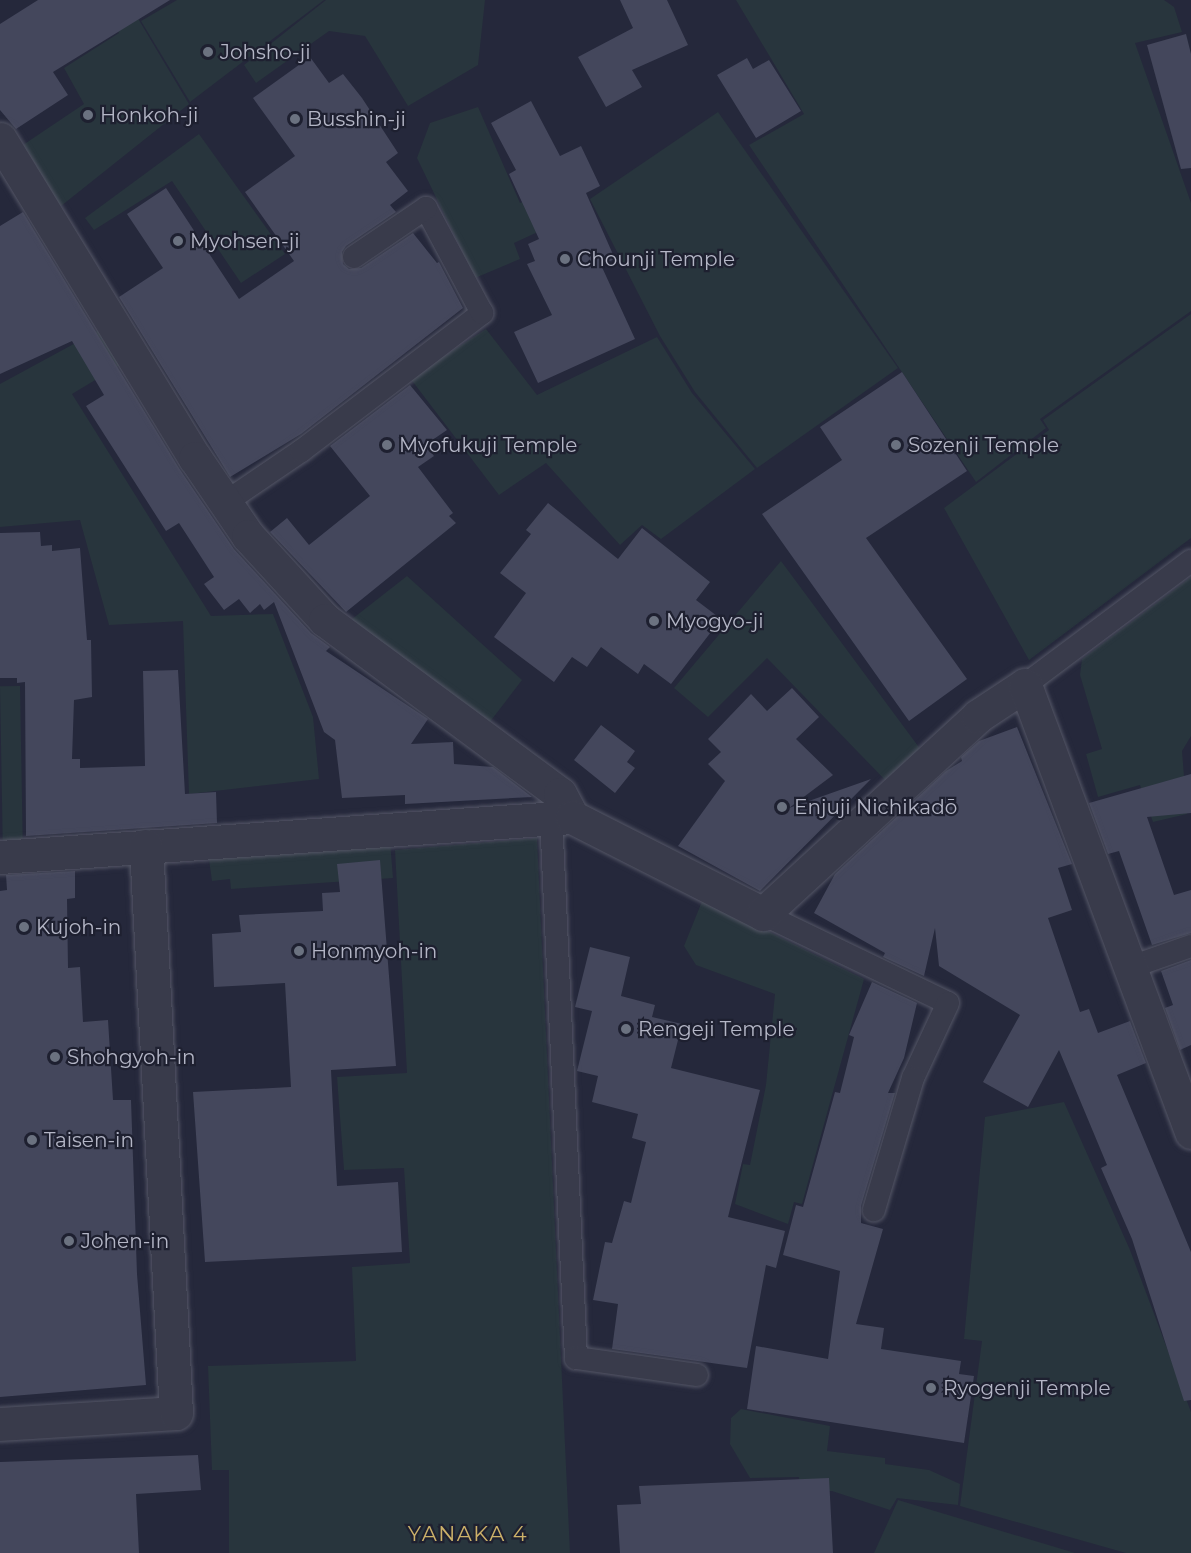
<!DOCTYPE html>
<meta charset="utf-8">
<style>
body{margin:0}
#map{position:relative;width:1191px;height:1553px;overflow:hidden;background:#25283b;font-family:Montserrat,sans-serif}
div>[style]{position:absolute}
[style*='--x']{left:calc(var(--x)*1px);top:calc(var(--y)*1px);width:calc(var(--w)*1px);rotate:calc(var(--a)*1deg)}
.green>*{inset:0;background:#28353d;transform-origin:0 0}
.building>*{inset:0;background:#44475c}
.roads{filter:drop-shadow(0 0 2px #545666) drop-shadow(0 0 2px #545666)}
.lane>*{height:22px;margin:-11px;padding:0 11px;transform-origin:11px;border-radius:11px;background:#393b4b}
.street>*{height:33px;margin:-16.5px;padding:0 16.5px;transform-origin:16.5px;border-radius:16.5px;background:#393b4b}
.dots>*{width:16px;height:16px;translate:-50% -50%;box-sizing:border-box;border:3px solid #1e2030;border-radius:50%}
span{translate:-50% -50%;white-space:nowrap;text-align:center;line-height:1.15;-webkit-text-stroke:4.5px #1e2030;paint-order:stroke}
.poi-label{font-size:20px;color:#b4b6c6}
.left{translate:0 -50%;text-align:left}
.neighbourhood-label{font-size:21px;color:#ccb169;letter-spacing:1.5px}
</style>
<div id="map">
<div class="green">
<div style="clip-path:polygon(97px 0,127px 0,189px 104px,56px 210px,17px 149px,84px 104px,64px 68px,119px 33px)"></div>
<div style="clip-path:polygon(177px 0,324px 0,190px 102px,141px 21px)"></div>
<div style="clip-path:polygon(326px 0,485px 0,478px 65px,408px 106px,365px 36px,329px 31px,256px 83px,244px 65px)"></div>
<div style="clip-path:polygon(736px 0,1164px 0,1174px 7px,1182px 32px,1135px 43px,1191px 203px,1191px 311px,1040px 419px,1046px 428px,976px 482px,749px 145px,804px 114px)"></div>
<div style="clip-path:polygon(478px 107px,520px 203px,574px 179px,568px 218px,514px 243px,520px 259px,475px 278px,417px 158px,430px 123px)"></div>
<div style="clip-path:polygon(718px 112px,898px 368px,757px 468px,695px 392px,660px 336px,590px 199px)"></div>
<div style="clip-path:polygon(199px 134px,285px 254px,241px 283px,172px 181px,94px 230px,85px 218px)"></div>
<div style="clip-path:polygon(1191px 314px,1191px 538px,1029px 660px,944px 508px,1049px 430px,1043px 420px)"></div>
<div style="clip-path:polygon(105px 327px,125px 362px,72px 394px,211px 616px,273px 614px,313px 717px,319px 779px,189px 794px,183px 621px,109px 625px,80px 520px,0 527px,0 384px)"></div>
<div style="clip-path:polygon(486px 329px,537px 395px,657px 337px,692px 393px,755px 469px,661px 539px,642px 525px,620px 545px,546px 463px,499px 495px,410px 378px)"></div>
<div style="clip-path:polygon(781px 561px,921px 750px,887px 782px,767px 658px,708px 717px,674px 688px)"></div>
<div style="clip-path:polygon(407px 576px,522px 680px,489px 723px,347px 623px)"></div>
<div style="clip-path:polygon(1191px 577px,1191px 736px,1182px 751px,1187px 814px,1153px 822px,1140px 785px,1098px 797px,1086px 754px,1102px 749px,1080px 675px,1082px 659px)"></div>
<div style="left:20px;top:686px;width:154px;height:20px;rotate:89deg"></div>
<div style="clip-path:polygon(537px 838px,570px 1553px,229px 1553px,229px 1470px,212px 1470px,208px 1366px,356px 1361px,352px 1267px,410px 1263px,404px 1168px,344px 1170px,337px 1077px,407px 1073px,395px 850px)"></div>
<div style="clip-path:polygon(390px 841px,393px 878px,231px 889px,230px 879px,212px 881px,209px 859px)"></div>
<div style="clip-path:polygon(703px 899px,864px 979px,802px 1204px,794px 1202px,788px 1224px,735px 1204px,743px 1164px,750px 1165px,766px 1085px,775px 994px,696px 965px,684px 946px)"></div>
<div style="clip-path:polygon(1064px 1102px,1130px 1250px,1191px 1412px,1191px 1553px,1126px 1553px,960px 1506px,982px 1341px,964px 1339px,985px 1117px)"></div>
<div style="clip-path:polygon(741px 1409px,830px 1426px,827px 1451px,885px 1458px,885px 1464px,929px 1470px,960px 1484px,958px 1505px,897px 1498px,890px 1510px,832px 1491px,800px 1492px,799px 1477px,750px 1478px,730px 1444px,731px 1418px)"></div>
<div style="clip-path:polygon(898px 1500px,1075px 1553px,874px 1553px)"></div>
</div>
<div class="building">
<div style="clip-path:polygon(38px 0,170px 0,53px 72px,68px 95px,16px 129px,0 110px,0 24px)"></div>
<div style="clip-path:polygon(620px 0,667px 0,688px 45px,632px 70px,642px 87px,606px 107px,578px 57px,633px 28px)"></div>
<div style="clip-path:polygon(1186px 34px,1191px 54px,1191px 168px,1181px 169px,1147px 45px)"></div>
<div style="clip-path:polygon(310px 57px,329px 83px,343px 74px,362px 98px,398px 153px,386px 162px,408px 191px,390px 205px,396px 212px,346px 246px,342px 252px,343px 264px,349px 269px,361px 268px,413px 233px,437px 263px,439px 262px,463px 308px,301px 434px,230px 477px,119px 297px,163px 268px,127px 214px,166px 188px,239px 299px,294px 261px,245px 192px,295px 156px,253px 98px)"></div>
<div style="clip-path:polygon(747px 58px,753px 69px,769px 60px,801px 111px,756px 138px,717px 75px)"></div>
<div style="clip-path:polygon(531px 101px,560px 156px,581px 146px,600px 186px,586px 193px,615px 259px,601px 265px,635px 339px,538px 383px,514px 332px,552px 315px,527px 264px,535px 261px,528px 244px,539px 239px,509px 174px,516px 170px,491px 123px)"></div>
<div style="clip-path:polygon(23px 212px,179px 468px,234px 549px,311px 633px,330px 647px,326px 651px,428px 719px,411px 744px,453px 742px,454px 764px,493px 767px,532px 797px,405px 804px,405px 795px,342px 798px,335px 740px,324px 732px,274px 602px,264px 610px,260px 604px,250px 613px,239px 599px,224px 610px,204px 584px,214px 577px,179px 523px,166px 531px,86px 406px,104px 395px,72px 341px,0 374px,0 226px)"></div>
<div style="clip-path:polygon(902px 372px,967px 471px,866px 538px,967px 679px,909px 721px,762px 514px,842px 460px,820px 427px)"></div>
<div style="clip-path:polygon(410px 385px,447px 430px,425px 445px,434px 456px,418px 467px,453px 513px,449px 516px,456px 523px,346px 612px,270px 532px,287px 518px,309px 545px,370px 496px,330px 446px)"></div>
<div style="clip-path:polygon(548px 503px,618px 559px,642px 528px,710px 582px,696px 600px,721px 619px,671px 684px,644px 664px,638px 674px,601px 647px,587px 667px,572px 657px,554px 682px,494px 637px,526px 593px,500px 573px,531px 534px,526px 530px)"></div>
<div style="clip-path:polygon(40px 532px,41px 546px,52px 545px,52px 551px,80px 548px,87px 640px,91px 640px,92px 697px,74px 700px,72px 759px,80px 759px,80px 768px,145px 766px,143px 671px,178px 670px,185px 794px,216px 792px,217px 823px,26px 836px,25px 682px,17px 683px,17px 678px,0 678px,0 533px)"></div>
<div style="clip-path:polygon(792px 688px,819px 717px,796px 739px,833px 775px,789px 808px,871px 779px,760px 891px,678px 846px,725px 781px,708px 764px,721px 752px,708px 739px,751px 694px,767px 711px)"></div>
<div style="clip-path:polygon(601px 725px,635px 751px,627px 762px,635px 768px,615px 793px,574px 760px)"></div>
<div style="clip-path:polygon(1017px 727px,1072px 864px,1058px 868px,1072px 910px,1048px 918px,1080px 1012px,1089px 1009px,1098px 1033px,1130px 1021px,1146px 1063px,1117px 1075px,1191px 1252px,1191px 1400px,1184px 1401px,1132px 1239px,1101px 1168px,1107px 1165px,1059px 1050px,1028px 1107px,983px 1082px,1020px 1015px,939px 966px,935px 928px,924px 976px,883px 957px,885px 953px,814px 913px,835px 874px,946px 771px,962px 761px,961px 757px,979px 741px)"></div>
<div style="clip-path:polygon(1191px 774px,1191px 813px,1147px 817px,1174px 895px,1191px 890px,1191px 933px,1152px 945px,1119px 851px,1108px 854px,1089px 803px)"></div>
<div style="clip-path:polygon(380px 860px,396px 1066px,331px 1070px,337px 1186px,398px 1182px,402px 1252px,205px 1262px,193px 1092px,291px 1087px,285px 983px,214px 987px,212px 934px,241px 932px,239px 915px,323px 911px,322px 893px,340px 892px,337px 864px)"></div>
<div style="clip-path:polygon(75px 871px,75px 898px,67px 899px,68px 968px,80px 967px,83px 1022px,108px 1020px,113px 1100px,131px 1100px,137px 1274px,146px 1385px,0 1397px,0 891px,7px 890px,6px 875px)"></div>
<div style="clip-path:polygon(590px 947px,630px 957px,621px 996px,655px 1005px,652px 1017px,682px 1024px,671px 1068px,760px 1090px,728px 1217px,785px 1231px,776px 1268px,766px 1265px,747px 1368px,612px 1349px,618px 1304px,593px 1300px,605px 1242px,612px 1243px,624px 1201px,631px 1203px,646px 1142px,632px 1138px,638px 1114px,592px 1102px,598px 1076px,577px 1071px,592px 1011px,575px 1007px)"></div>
<div style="clip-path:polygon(1191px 960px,1191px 1045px,1180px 1050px,1165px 1008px,1173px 1005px,1161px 971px)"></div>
<div style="clip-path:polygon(872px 982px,917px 1003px,904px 1058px,888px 1093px,895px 1093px,861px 1206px,861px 1223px,883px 1229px,856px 1324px,884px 1328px,881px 1349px,961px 1361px,959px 1374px,974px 1376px,964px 1443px,747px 1409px,756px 1346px,828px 1359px,840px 1271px,783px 1255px,796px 1205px,803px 1207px,835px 1092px,840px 1093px,854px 1037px,849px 1035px)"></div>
<div style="clip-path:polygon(198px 1455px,201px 1490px,136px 1494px,139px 1553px,0 1553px,0 1462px)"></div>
<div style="clip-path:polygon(829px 1478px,833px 1553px,620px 1553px,617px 1505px,641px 1504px,639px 1486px)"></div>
</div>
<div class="roads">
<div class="lane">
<div style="--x:226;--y:502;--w:91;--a:-34.2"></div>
<div style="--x:301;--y:451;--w:228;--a:-37.3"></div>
<div style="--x:482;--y:313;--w:119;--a:-118.1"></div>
<div style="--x:426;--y:208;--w:87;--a:145.8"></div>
<div style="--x:1025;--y:685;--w:207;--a:-36.8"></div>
<div style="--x:551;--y:816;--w:543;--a:87.36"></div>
<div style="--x:576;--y:1358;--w:122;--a:8"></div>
<div style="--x:763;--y:914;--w:205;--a:25.7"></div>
<div style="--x:948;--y:1003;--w:83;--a:115"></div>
<div style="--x:913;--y:1078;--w:138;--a:106.5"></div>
<div style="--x:1131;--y:967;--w:64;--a:-19.3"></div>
</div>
<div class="street">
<div style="--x:0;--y:139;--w:374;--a:58.6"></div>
<div style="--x:195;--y:458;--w:94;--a:55.8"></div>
<div style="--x:248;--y:536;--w:114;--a:47.5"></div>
<div style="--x:325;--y:620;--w:292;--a:36.5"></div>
<div style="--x:560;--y:794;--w:26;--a:62"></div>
<div style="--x:0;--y:857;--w:573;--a:-4"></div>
<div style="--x:572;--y:817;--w:214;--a:26.9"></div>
<div style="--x:763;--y:914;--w:292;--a:-42.6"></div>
<div style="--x:978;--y:716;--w:56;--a:-33.4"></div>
<div style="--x:1025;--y:685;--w:477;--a:69.6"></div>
<div style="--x:0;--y:1424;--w:176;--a:-3.6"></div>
<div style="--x:176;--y:1413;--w:568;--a:-93.03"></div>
</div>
</div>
<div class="dots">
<div style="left:208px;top:52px;background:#6b7280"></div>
<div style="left:88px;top:115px;background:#6b7280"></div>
<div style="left:295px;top:119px;background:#6b7280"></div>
<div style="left:178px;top:241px;background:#6b7280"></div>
<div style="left:565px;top:259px;background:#6b7280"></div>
<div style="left:387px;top:445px;background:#6b7280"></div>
<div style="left:896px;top:445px;background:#6b7280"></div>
<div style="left:654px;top:621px;background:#6b7280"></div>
<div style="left:782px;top:807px;background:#6b7280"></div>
<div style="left:24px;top:927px;background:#6b7280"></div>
<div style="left:299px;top:951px;background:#6b7280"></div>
<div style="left:626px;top:1029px;background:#6b7280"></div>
<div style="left:55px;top:1057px;background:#6b7280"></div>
<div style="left:32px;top:1140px;background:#6b7280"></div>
<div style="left:69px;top:1241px;background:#6b7280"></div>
<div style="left:931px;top:1388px;background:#6b7280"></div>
</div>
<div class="poi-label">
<span class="left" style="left:220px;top:52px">Johsho-ji</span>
<span class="left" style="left:100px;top:115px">Honkoh-ji</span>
<span class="left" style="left:307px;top:119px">Busshin-ji</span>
<span class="left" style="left:190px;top:241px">Myohsen-ji</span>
<span class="left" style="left:577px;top:259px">Chounji Temple</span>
<span class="left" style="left:399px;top:445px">Myofukuji Temple</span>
<span class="left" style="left:908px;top:445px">Sozenji Temple</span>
<span class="left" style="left:666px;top:621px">Myogyo-ji</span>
<span class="left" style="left:794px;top:807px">Enjuji Nichikadō</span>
<span class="left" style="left:36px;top:927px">Kujoh-in</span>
<span class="left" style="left:311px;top:951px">Honmyoh-in</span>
<span class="left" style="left:638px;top:1029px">Rengeji Temple</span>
<span class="left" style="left:67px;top:1057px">Shohgyoh-in</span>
<span class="left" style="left:44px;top:1140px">Taisen-in</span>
<span class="left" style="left:81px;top:1241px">Johen-in</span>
<span class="left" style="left:943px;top:1388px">Ryogenji Temple</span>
</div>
<div class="neighbourhood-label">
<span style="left:468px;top:1534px">YANAKA 4</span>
</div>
</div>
